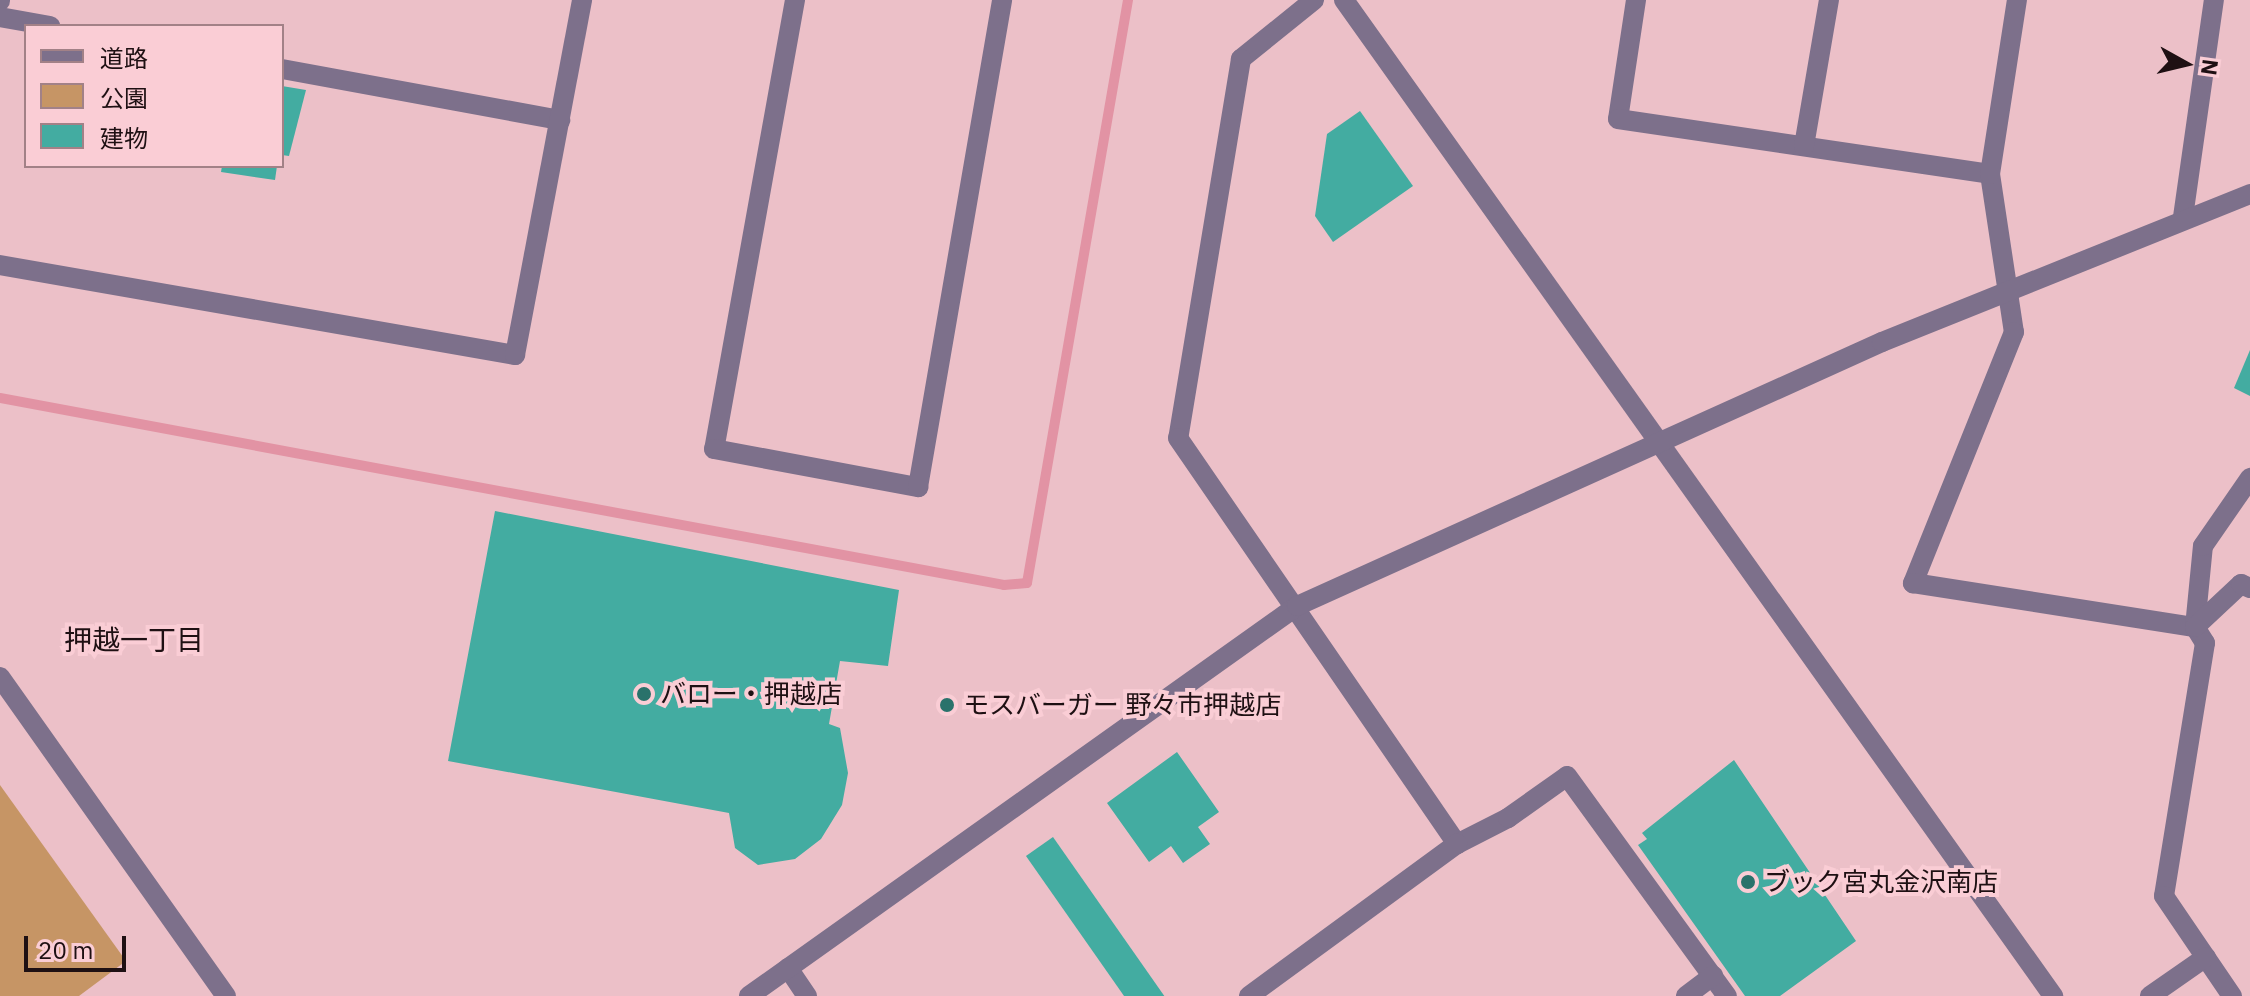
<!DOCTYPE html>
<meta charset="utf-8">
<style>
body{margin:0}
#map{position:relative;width:2250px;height:996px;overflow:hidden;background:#ecc0c8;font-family:"IBM Plex Sans","Noto Sans JP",sans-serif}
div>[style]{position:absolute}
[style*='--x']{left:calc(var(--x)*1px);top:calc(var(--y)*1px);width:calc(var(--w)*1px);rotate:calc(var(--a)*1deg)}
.green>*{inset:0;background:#c69565}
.stream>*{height:10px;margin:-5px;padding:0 5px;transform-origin:5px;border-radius:5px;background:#e293a4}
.building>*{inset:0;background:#43aca1;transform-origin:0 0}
.minor>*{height:20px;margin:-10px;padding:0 10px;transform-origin:10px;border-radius:10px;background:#7d708b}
.dots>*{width:22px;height:22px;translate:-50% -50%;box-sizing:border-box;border:4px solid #facdd5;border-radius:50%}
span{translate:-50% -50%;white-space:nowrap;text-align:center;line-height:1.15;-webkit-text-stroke:8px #facdd5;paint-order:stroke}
.poi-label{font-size:26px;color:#1e1013}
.left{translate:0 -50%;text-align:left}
.neighbourhood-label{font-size:28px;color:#1e1013}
.legend{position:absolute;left:24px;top:24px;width:260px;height:144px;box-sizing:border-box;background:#facdd5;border:2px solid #a28187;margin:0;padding:10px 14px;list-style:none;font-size:24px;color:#1e1013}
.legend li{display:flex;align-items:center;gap:16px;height:40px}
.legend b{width:40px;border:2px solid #a28187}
.north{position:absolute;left:2146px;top:24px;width:80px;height:80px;-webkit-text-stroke:6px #facdd5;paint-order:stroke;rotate:98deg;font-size:22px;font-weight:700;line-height:32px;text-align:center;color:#1e1013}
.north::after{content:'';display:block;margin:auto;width:28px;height:36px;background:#1e1013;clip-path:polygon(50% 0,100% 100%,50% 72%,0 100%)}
.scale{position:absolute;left:24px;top:936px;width:102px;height:36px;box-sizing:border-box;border:4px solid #1e1013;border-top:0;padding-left:10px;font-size:24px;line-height:28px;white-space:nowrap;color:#1e1013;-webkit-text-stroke:6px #facdd5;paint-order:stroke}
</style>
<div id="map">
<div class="green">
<div style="clip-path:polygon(0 785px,126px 961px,79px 996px,0 996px)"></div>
</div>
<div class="stream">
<div style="--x:0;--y:398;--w:1021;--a:10.55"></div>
<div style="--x:1004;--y:585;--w:23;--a:-5"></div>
<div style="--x:1027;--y:583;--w:592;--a:-80.17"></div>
</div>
<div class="building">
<div style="clip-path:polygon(282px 86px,306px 90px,289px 156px,282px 155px)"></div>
<div style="clip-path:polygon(1360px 111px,1413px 186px,1333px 242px,1315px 216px,1327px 134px)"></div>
<div style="clip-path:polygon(222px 166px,277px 166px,275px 180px,221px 172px)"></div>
<div style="clip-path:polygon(2250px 350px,2250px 396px,2234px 388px)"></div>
<div style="clip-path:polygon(495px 511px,899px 590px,888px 666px,840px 661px,829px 724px,840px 728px,848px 773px,842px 805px,821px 839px,795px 859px,758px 865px,735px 848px,729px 813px,448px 761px)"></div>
<div style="clip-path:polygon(1177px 752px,1219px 812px,1198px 827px,1210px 844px,1183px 863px,1171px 846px,1149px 862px,1107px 803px)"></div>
<div style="clip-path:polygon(1734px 760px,1856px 941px,1780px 996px,1745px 996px,1638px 845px,1647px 839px,1642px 833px)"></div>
<div style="left:1053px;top:837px;width:195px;height:33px;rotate:55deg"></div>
</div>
<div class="minor">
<div style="--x:795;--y:0;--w:456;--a:100.2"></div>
<div style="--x:714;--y:449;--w:208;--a:10.6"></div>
<div style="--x:918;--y:487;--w:494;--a:-80.2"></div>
<div style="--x:1314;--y:0;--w:94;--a:141.1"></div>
<div style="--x:1241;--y:59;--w:384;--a:99.4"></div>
<div style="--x:1178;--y:438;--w:493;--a:55.5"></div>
<div style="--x:1457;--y:844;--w:57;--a:-27"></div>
<div style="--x:1508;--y:818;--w:72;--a:-35.4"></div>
<div style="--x:1567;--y:776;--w:272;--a:54"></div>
<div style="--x:1344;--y:0;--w:1223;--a:54.55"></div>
<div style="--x:1636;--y:0;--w:120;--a:98.6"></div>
<div style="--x:1618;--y:119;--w:376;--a:8.4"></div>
<div style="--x:1990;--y:174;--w:160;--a:81.4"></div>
<div style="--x:2014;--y:332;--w:271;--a:111.9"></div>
<div style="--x:1913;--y:583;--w:285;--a:8.9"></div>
<div style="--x:2195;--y:627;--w:19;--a:58"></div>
<div style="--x:2205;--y:643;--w:256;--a:99.2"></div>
<div style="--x:2164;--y:896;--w:121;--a:55.8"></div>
<div style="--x:0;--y:1;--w:1;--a:-90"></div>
<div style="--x:0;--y:17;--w:51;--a:10.2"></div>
<div style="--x:282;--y:69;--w:283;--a:10.4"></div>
<div style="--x:1804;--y:146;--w:148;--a:-80.3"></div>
<div style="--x:1990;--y:174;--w:176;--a:-81.2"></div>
<div style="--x:2183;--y:217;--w:219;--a:-81.9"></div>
<div style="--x:0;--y:265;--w:523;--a:9.91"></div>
<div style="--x:515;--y:355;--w:361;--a:-79.3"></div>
<div style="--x:2195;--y:627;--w:81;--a:-84.4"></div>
<div style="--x:2203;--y:546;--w:83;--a:-55.3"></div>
<div style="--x:2195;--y:627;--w:63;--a:-43.1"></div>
<div style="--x:2241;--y:584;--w:10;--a:24"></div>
<div style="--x:0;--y:677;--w:391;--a:54.7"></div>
<div style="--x:788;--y:968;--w:34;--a:56"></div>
<div style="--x:749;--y:996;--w:673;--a:-35.44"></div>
<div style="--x:1297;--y:606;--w:642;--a:-24.29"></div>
<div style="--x:1882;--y:342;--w:397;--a:-21.9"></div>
<div style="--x:1249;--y:996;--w:258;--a:-36.2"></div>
<div style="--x:1686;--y:996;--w:34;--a:-37"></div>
<div style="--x:2150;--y:996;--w:68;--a:-34.9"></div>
</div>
<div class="dots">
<div style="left:644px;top:694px;background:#2a726b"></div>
<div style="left:947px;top:705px;background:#2a726b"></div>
<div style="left:1748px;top:882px;background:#2a726b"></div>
</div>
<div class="poi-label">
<span class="left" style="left:660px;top:694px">バロー・押越店</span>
<span class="left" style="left:963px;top:705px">モスバーガー 野々市押越店</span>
<span class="left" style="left:1764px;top:882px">ブック宮丸金沢南店</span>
</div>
<div class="neighbourhood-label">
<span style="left:134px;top:640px">押越一丁目</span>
</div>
<ul class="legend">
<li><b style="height:10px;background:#7d708b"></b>道路</li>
<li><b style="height:22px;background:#c69565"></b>公園</li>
<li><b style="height:22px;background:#43aca1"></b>建物</li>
</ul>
<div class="north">N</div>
<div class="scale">20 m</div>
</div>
